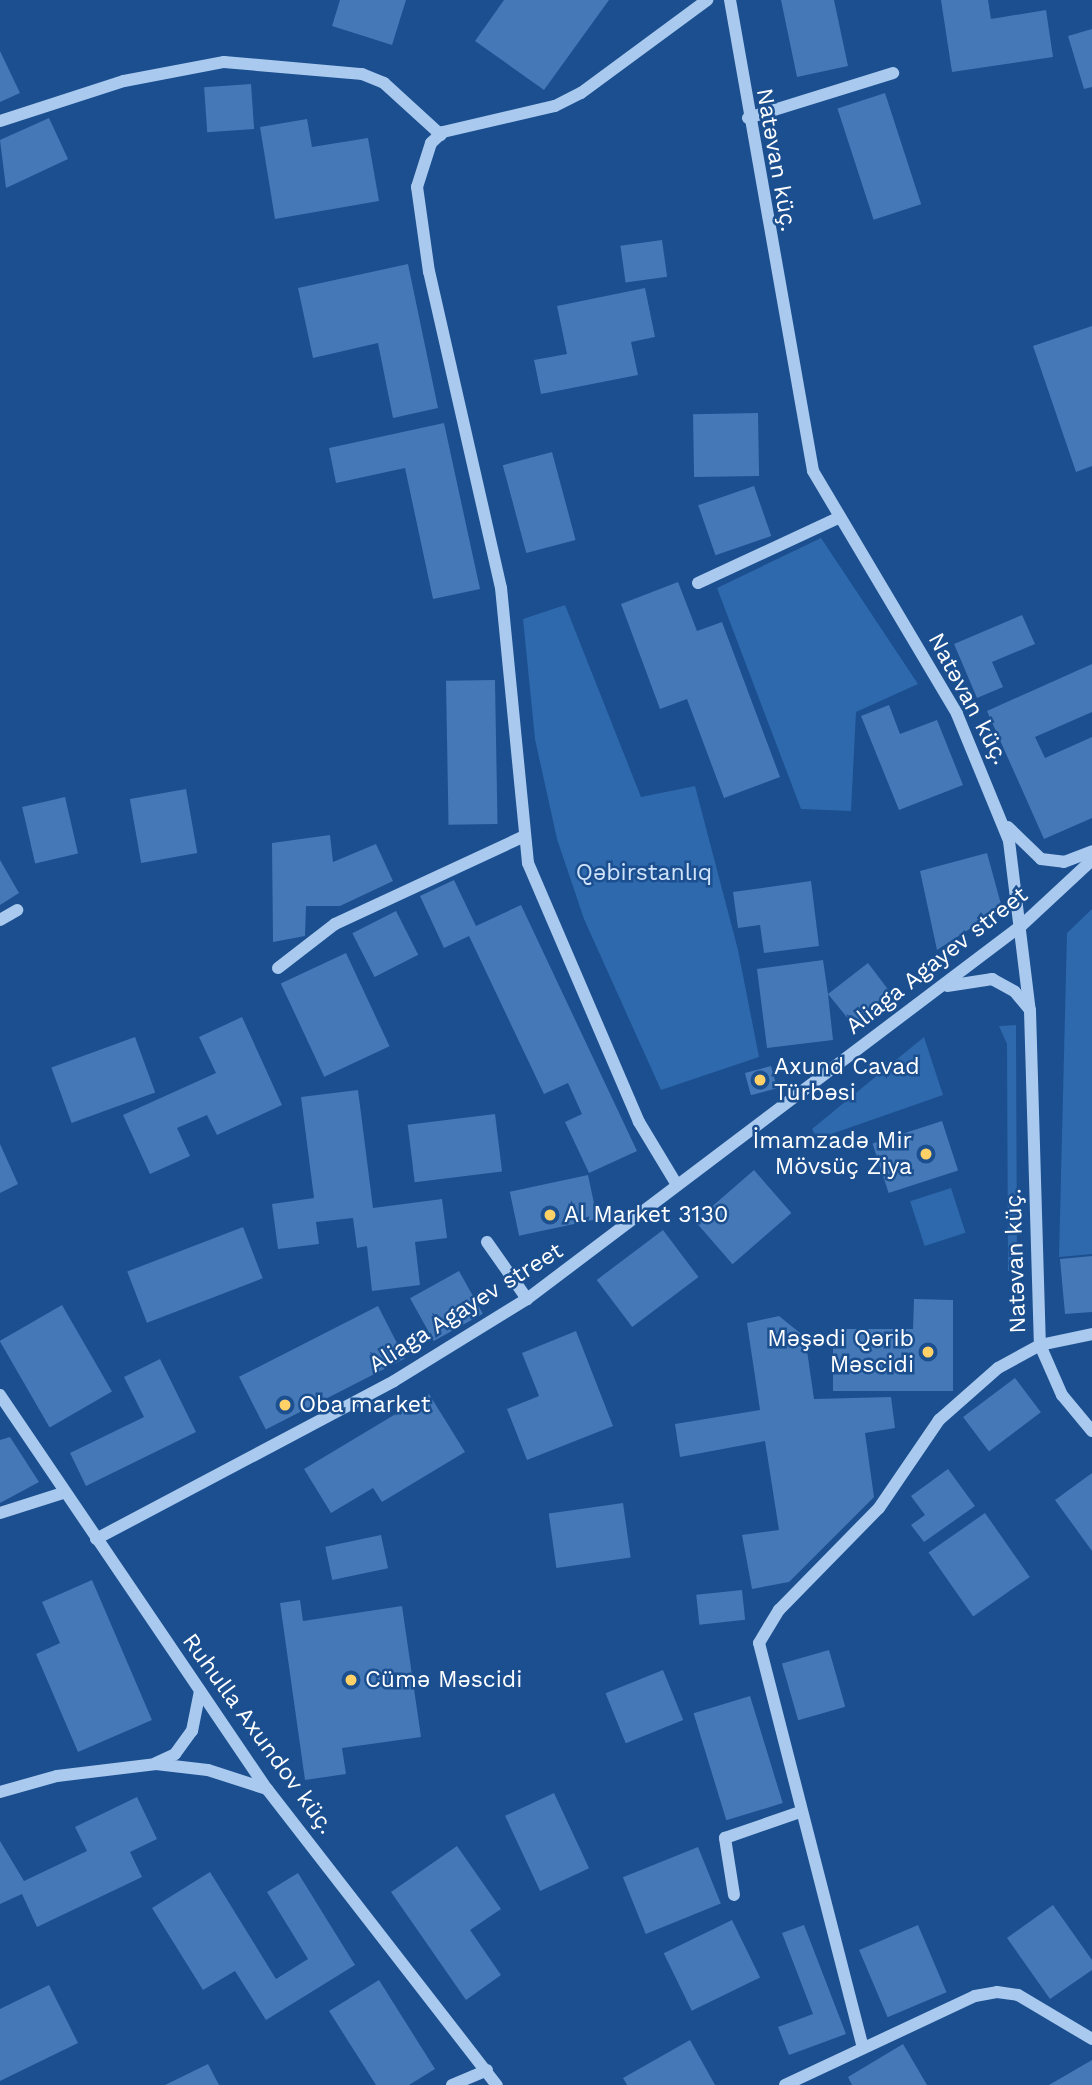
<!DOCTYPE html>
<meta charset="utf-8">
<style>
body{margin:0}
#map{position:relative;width:1092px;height:2085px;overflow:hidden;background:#1b4f8f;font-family:"Work Sans",sans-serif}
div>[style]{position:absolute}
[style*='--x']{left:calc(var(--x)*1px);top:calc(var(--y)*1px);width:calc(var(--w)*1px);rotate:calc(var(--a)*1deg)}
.green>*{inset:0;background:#2e69ad;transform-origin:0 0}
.building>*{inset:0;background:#4478b7;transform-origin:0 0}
.minor>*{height:12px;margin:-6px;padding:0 6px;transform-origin:6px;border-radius:6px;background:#a9c9ee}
.dots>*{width:19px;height:19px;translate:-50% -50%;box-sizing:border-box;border:4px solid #1b4f8f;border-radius:50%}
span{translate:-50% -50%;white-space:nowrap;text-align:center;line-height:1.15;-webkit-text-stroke:5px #1b4f8f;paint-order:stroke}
.street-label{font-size:23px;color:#fff}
.park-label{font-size:23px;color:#cfe3fa}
.poi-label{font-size:23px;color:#fff}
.left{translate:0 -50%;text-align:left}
.right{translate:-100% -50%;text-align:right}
</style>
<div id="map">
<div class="green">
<div style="clip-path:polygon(821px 538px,918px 684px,856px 712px,851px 811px,801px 809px,717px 588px)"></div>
<div style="clip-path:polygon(565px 605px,641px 797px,695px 786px,738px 950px,759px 1057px,661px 1090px,584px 919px,557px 839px,535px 739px,523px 619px)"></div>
<div style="clip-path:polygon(1092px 909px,1092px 1254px,1059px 1257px,1067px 933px)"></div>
<div style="clip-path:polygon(1016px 1025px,1017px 1271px,1008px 1271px,1007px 1044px,999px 1026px)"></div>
<div style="clip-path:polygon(924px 1037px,943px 1095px,817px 1139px,812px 1129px)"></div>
<div style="left:951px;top:1188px;width:47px;height:43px;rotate:72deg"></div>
</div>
<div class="building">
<div style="clip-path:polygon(340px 0,406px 0,392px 45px,332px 26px)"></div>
<div style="clip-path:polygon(504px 0,609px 0,544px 90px,475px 41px)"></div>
<div style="clip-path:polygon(781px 0,834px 0,848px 66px,797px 77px)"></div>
<div style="clip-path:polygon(941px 0,988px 0,991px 19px,1046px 10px,1053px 57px,952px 72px)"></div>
<div style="clip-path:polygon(1092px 29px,1092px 87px,1084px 89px,1068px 36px)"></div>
<div style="clip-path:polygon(0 51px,20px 93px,0 102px)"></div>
<div style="left:251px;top:84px;width:45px;height:47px;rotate:86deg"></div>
<div style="left:885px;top:93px;width:117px;height:50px;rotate:72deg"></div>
<div style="clip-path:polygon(49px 118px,68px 159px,6px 188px,0 140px)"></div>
<div style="clip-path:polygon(307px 119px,312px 147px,368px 138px,379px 201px,275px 219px,260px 127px)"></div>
<div style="left:662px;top:240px;width:37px;height:42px;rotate:82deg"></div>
<div style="clip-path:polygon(408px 264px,438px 408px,393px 418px,378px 343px,313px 358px,298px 288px)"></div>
<div style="clip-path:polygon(645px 288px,655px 337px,631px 342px,638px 375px,541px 394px,534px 360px,567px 354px,557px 306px)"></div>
<div style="clip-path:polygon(1092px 326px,1092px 466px,1076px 472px,1033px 346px)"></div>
<div style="left:758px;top:413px;width:63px;height:65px;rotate:89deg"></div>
<div style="clip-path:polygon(444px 423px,480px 589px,433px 599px,405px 468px,336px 483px,329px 448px)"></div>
<div style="left:552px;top:452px;width:91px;height:51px;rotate:75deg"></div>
<div style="left:754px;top:486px;width:53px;height:59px;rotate:71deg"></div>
<div style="clip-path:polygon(678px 582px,697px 631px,722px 622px,780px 777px,724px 798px,687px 699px,660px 709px,621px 604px)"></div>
<div style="clip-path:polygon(1022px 615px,1035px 644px,992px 662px,1003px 687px,977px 698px,954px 644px)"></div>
<div style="clip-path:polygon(1092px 664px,1092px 712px,1035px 737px,1045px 758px,1092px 737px,1092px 818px,1044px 839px,987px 711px)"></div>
<div style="left:495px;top:680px;width:144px;height:49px;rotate:89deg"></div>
<div style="clip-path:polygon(889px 705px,900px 734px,937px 720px,963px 785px,899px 810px,861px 716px)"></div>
<div style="left:186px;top:789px;width:65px;height:57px;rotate:80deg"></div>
<div style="left:65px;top:797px;width:58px;height:44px;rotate:77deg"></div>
<div style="clip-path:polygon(330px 835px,333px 862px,376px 844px,393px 881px,340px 906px,306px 906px,305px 936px,273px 942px,272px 843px)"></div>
<div style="clip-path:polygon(987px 853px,1002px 908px,937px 950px,920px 871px)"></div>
<div style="clip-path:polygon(0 860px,19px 893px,0 905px)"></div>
<div style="clip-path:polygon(454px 880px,476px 926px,521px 905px,637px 1151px,589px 1173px,565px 1122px,582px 1114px,568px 1083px,544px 1094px,469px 936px,444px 948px,420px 896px)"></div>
<div style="clip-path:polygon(811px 881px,819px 946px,764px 953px,760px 925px,738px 928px,733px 892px)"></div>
<div style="left:396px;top:911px;width:49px;height:49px;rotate:63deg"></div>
<div style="left:346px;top:953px;width:103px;height:72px;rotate:65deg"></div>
<div style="clip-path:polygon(823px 960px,828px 994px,868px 963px,893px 996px,854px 1026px,828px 994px,833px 1040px,767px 1048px,757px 969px)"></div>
<div style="clip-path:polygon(242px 1017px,282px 1105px,217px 1135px,207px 1115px,177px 1128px,190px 1156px,150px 1174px,123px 1115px,216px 1073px,199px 1037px)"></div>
<div style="left:135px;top:1037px;width:59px;height:89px;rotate:70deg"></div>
<div style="left:771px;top:1066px;width:23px;height:27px;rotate:75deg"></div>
<div style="clip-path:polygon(358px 1090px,373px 1208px,442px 1199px,447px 1238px,415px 1242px,420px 1285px,372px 1291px,367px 1246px,357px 1248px,353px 1218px,316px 1222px,319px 1244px,278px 1249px,272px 1204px,314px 1198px,301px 1097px)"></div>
<div style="left:495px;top:1114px;width:58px;height:88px;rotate:83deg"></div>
<div style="left:942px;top:1121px;width:52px;height:73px;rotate:72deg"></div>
<div style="clip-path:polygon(0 1144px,18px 1184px,0 1193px)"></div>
<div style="left:754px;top:1170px;width:57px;height:78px;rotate:49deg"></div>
<div style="left:588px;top:1175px;width:45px;height:80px;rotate:78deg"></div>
<div style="left:243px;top:1227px;width:55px;height:124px;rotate:69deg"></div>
<div style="left:663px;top:1230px;width:59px;height:83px;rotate:53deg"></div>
<div style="clip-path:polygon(1092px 1256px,1092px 1312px,1065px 1314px,1060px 1259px)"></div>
<div style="left:459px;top:1271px;width:49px;height:56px;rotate:61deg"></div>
<div style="clip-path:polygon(914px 1299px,953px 1300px,953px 1391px,833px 1391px,833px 1329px,913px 1329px)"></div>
<div style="left:62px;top:1305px;width:100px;height:72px;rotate:60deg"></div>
<div style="left:378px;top:1306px;width:59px;height:156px;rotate:63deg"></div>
<div style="clip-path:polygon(779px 1316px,805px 1337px,814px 1399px,891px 1397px,895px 1428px,865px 1433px,874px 1497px,789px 1582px,752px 1589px,742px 1535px,779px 1530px,765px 1441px,680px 1457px,675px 1424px,760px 1410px,747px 1323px)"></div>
<div style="clip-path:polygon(576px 1331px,613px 1426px,527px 1460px,507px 1409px,539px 1396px,522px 1353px)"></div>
<div style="clip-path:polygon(160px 1359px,196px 1432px,86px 1486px,70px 1453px,144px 1417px,124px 1377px)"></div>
<div style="left:1015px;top:1378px;width:43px;height:65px;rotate:53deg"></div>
<div style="clip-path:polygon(429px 1394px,465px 1452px,382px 1502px,373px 1488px,331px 1513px,304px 1469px)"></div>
<div style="clip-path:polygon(10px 1437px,39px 1482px,0 1503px,0 1440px)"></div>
<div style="clip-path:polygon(948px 1469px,975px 1506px,924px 1542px,911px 1525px,925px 1515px,911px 1496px)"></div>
<div style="clip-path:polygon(1092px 1473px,1092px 1551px,1055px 1500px)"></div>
<div style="left:623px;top:1503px;width:55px;height:75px;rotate:82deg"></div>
<div style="left:985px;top:1513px;width:78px;height:69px;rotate:55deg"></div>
<div style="left:381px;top:1535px;width:34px;height:57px;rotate:78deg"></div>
<div style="clip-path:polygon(92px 1580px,152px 1720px,78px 1752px,36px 1654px,60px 1643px,42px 1602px)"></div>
<div style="left:742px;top:1590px;width:30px;height:46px;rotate:84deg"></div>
<div style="clip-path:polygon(300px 1600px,303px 1621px,402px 1606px,421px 1737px,342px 1748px,346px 1774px,305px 1780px,280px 1603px)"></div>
<div style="left:829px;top:1650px;width:59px;height:49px;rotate:74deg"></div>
<div style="left:663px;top:1670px;width:54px;height:62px;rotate:68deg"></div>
<div style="left:750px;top:1696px;width:112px;height:59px;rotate:73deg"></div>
<div style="left:554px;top:1793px;width:83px;height:54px;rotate:65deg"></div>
<div style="clip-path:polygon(137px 1797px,157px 1839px,130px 1852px,142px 1877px,37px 1927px,22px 1894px,0 1904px,0 1841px,24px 1881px,87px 1851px,75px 1827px)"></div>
<div style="clip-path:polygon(457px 1846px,501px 1909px,470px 1930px,501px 1975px,466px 2000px,391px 1892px)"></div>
<div style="left:698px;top:1847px;width:61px;height:81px;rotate:68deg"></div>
<div style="clip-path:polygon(210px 1872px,276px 1979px,308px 1959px,267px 1892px,298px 1873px,355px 1965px,266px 2020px,235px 1971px,203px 1990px,152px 1908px)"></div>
<div style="clip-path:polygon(1053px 1905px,1092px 1960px,1092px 1970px,1050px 1999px,1007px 1938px)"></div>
<div style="left:732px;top:1920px;width:64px;height:76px;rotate:64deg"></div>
<div style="clip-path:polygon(804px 1925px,846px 2034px,789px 2055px,778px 2027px,813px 2014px,782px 1933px)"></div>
<div style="left:918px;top:1925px;width:73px;height:64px;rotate:67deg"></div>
<div style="clip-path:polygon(379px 1980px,435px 2069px,409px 2085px,376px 2085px,329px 2011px)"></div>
<div style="clip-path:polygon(49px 1985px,78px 2043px,0 2081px,0 2009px)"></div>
<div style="clip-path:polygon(690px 2040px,715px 2085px,627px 2085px,623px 2078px)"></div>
<div style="clip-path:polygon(903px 2044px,927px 2085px,852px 2085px,848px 2077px)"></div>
<div style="clip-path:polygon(1092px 2060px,1092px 2085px,1049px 2085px)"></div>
<div style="clip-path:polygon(208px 2064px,219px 2085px,165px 2085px)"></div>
</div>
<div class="minor">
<div style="--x:730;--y:0;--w:478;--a:80"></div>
<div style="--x:813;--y:471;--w:282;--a:59.3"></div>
<div style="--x:957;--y:714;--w:137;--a:67.7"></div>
<div style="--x:1009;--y:841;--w:171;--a:83"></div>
<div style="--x:1030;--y:1011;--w:334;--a:88.3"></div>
<div style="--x:1040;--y:1345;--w:55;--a:66.3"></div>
<div style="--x:1062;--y:1395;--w:47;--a:50.2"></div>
<div style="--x:748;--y:118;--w:152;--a:-17.2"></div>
<div style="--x:0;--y:121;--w:130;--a:-17.9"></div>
<div style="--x:124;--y:81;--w:102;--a:-10.8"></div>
<div style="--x:224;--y:62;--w:139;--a:5"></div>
<div style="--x:362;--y:74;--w:24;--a:22"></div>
<div style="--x:384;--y:83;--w:77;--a:42.4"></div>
<div style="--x:698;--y:583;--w:152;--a:-24.9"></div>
<div style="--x:1008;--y:827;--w:46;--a:44.1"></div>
<div style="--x:1041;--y:859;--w:23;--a:7"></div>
<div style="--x:1064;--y:862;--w:30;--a:-21"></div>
<div style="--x:0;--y:920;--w:20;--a:-30"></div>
<div style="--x:278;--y:968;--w:72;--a:-37.7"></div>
<div style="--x:335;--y:924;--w:206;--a:-24.9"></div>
<div style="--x:947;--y:986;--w:46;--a:-8.8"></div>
<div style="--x:992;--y:979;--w:26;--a:29"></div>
<div style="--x:1015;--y:992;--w:23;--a:50"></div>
<div style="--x:677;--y:1185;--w:74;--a:-121.1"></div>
<div style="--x:639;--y:1122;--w:282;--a:-113.2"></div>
<div style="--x:528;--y:863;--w:276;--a:-95.6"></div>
<div style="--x:501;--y:588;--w:324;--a:-102.8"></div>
<div style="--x:429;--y:272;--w:86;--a:-98"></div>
<div style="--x:417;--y:187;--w:46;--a:-72.3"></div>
<div style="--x:431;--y:143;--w:16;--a:-43"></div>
<div style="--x:443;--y:132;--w:115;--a:-13.1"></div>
<div style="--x:555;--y:106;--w:29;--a:-27"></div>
<div style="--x:581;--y:93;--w:157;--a:-36.4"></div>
<div style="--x:487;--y:1242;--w:70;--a:54.9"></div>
<div style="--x:0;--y:1395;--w:476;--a:55.9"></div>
<div style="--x:267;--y:1789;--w:375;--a:52.2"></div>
<div style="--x:0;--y:1513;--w:66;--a:-17.6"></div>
<div style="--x:96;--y:1539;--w:337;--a:-27.9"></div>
<div style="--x:394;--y:1381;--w:156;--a:-31.7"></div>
<div style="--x:527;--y:1299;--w:620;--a:-37.07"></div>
<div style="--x:1022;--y:925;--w:96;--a:-42.9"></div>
<div style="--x:156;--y:1763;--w:21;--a:-25"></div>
<div style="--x:175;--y:1754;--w:29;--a:-54"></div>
<div style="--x:192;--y:1731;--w:41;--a:-78.7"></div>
<div style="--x:0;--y:1792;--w:59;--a:-15.7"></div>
<div style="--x:57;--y:1776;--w:100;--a:-6.9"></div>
<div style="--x:156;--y:1764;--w:52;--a:6.6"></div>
<div style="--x:208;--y:1770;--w:62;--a:17.9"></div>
<div style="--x:734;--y:1895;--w:58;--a:-99"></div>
<div style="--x:725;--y:1838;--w:79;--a:-19.1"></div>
<div style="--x:863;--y:2048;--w:418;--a:-104.4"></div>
<div style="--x:759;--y:1643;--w:39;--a:-59"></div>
<div style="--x:779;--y:1610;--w:143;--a:-45.6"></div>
<div style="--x:879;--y:1508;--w:107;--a:-55.7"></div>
<div style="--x:939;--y:1420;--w:79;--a:-41.4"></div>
<div style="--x:998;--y:1368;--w:48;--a:-28.7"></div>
<div style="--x:1040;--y:1345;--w:53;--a:-11.9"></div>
<div style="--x:452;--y:2085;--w:38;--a:-23"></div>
<div style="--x:785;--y:2085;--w:210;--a:-25.1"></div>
<div style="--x:975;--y:1996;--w:22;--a:-10"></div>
<div style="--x:997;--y:1992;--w:21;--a:8"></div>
<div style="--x:1018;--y:1995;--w:86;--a:30.7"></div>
</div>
<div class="dots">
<div style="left:760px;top:1080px;background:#ffd166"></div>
<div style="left:926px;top:1154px;background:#ffd166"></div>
<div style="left:550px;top:1215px;background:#ffd166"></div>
<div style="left:928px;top:1352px;background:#ffd166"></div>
<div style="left:285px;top:1405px;background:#ffd166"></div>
<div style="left:351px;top:1680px;background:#ffd166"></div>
</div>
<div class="street-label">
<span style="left:776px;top:160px;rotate:80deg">Natəvan küç.</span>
<span style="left:968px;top:699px;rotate:62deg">Natəvan küç.</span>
<span style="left:937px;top:961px;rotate:-38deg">Aliaga Agayev street</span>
<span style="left:1016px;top:1261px;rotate:-92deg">Natəvan küç.</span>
<span style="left:466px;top:1308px;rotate:-32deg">Aliaga Agayev street</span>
<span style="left:258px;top:1734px;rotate:54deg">Ruhulla Axundov küç.</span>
</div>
<div class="park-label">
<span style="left:644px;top:873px">Qəbirstanlıq</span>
</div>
<div class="poi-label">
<span class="left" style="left:774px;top:1080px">Axund Cavad<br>Türbəsi</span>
<span class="right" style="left:912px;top:1154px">İmamzadə Mir<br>Mövsüç Ziya</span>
<span class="left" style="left:564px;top:1215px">Al Market 3130</span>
<span class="right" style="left:914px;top:1352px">Məşədi Qərib<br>Məscidi</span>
<span class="left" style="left:299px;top:1405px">Oba market</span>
<span class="left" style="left:365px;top:1680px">Cümə Məscidi</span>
</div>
</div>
